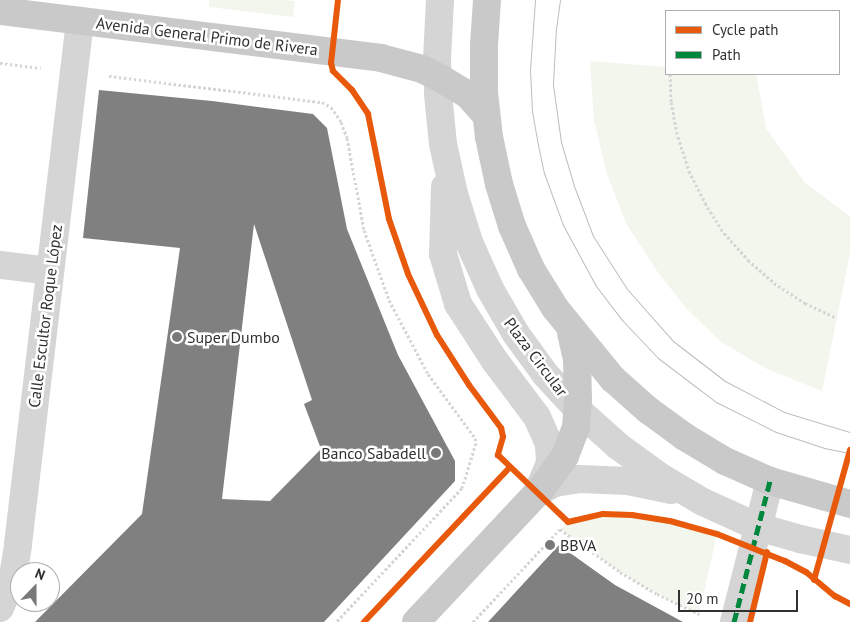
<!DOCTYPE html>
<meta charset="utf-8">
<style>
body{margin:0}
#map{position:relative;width:850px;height:622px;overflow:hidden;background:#fff;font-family:"PT Sans",sans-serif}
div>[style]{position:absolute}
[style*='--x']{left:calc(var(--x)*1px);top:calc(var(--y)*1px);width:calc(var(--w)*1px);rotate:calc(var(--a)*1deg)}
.green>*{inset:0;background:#f2f6ed}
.building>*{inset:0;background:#808080}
.path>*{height:3px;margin-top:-1.5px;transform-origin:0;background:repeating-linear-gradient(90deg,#d5d5d5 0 2.5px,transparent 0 5px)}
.minor>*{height:28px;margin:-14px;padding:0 14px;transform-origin:14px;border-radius:14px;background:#d5d5d5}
.major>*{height:28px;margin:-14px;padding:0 14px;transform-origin:14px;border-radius:14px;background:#c9c9c9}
.tram>*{height:1px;margin:-0.5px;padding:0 0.5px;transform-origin:0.5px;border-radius:0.5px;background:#bdbdbd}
.quiet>*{height:5px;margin-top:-2.5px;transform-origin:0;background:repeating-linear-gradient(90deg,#00873e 0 10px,transparent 0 15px)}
.cycleway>*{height:6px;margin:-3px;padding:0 3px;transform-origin:3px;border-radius:3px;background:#e8590c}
.dots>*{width:14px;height:14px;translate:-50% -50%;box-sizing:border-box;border:2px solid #fff;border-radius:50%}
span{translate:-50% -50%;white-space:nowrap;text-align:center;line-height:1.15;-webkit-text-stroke:5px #fff;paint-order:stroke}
.street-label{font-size:16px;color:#313131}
.poi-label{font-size:16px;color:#313131}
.left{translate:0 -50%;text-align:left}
.right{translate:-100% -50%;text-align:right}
.legend{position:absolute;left:665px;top:10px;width:175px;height:65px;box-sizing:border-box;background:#fff;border:1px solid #adadad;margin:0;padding:6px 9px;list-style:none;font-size:15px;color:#313131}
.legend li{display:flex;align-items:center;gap:10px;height:25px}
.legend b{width:25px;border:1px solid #adadad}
.north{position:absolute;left:10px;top:562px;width:50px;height:50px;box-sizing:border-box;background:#fff;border:1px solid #adadad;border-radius:50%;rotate:22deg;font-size:14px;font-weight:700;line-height:20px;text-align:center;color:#313131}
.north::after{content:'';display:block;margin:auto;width:18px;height:22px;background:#797979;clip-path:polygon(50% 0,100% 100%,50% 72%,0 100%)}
.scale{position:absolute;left:678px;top:590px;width:120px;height:22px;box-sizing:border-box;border:2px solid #313131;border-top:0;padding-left:6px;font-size:15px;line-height:18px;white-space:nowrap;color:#313131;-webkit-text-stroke:4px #fff;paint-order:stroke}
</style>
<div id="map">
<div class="green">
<div style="clip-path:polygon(209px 0,285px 0,295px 1px,293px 17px,209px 7px)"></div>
<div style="clip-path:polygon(590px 61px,666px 67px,666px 74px,756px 74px,766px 128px,805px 183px,850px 216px,850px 254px,822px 391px,767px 369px,721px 342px,686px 308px,657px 271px,626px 223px,607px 174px,594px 120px)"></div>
<div style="clip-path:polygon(603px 514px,632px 515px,670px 521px,717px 534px,699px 614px,657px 594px,620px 572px,560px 529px,568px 522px)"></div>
</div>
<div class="building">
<div style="clip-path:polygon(evenodd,99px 90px,212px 101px,313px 114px,327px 128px,347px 229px,398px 355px,455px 461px,455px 481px,324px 622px,35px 622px,142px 514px,180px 248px,83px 238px,99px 90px,254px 224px,312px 400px,304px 404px,321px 449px,270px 501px,222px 499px,254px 224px)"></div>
<div style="clip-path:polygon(559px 545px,615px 585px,683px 622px,488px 622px)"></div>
</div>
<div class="path">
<div style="--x:0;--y:63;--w:41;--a:7"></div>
<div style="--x:670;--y:74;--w:28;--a:88"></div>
<div style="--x:671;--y:102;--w:36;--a:79"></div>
<div style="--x:678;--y:137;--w:36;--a:72"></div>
<div style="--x:689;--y:171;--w:36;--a:63"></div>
<div style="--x:705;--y:203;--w:36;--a:58"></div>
<div style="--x:724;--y:233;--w:36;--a:48"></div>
<div style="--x:748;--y:260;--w:35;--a:41"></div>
<div style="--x:774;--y:283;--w:37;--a:33"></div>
<div style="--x:805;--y:303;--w:35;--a:25"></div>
<div style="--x:109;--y:76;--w:215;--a:7"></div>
<div style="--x:322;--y:102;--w:10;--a:29"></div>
<div style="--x:331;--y:107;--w:18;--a:56"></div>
<div style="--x:341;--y:122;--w:17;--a:69"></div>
<div style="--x:347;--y:138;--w:94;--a:79.5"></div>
<div style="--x:364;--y:230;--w:74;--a:70.3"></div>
<div style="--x:389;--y:300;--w:84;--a:62.2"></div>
<div style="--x:428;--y:374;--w:79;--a:53.7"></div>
<div style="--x:475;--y:438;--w:5;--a:79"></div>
<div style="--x:476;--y:443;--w:47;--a:107.3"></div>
<div style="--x:462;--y:488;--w:184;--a:133.2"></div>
<div style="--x:473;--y:622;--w:127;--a:-46.9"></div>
<div style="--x:560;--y:529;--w:74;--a:35.6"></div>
<div style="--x:620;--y:572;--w:43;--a:30.7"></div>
<div style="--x:657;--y:594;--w:47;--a:25.5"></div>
</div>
<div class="minor">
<div style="--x:440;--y:0;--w:59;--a:92.9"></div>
<div style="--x:437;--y:59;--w:35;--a:88"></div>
<div style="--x:438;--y:94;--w:50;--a:84.3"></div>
<div style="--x:443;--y:144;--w:51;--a:77.6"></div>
<div style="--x:454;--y:194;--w:50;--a:72.6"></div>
<div style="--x:469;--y:242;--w:51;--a:65.9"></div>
<div style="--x:490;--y:289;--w:52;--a:60"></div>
<div style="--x:516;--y:334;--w:51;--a:53.8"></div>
<div style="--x:546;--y:375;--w:50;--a:47.4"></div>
<div style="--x:580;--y:412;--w:51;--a:41.8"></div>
<div style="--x:618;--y:446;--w:51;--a:36.2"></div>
<div style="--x:659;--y:476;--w:51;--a:30.6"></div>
<div style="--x:703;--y:502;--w:60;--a:24.4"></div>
<div style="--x:758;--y:527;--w:44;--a:15.9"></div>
<div style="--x:800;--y:539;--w:51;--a:12.4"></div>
<div style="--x:445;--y:187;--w:67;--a:91.7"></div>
<div style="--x:443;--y:254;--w:52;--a:73.3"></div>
<div style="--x:458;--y:304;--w:68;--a:57"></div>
<div style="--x:495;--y:361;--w:70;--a:53.1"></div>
<div style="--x:537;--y:417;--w:30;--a:66"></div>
<div style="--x:549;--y:444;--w:19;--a:87"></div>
<div style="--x:550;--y:463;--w:28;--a:113"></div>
<div style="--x:0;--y:265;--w:50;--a:6.8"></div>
<div style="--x:538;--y:492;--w:19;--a:-28"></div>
<div style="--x:555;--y:483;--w:24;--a:-9"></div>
<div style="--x:579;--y:479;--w:49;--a:2.3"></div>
<div style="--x:628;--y:481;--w:44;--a:11.8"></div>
<div style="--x:0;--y:608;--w:34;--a:-67"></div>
<div style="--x:13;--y:577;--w:33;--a:-81"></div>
<div style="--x:18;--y:544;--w:527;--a:-83.24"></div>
<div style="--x:734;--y:622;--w:146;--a:-75.7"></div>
</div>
<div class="major">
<div style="--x:487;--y:0;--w:45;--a:93.8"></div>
<div style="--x:484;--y:45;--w:47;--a:90"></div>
<div style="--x:484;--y:92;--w:45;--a:83.7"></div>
<div style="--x:489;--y:137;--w:48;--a:78"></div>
<div style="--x:499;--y:184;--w:44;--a:72.8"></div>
<div style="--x:512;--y:226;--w:47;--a:66.2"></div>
<div style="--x:531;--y:269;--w:46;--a:58.4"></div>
<div style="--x:555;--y:308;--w:92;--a:50.8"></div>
<div style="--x:613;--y:379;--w:47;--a:41.5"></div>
<div style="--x:648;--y:410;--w:46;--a:36.1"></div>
<div style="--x:685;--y:437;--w:47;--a:31"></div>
<div style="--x:725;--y:461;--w:49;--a:24"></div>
<div style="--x:770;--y:481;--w:83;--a:16"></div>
<div style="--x:0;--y:11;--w:384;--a:7"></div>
<div style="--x:381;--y:58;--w:42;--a:15"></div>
<div style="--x:422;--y:69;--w:20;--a:27"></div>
<div style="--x:440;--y:78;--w:33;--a:31"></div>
<div style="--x:468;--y:95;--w:27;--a:48"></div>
<div style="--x:416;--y:622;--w:184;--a:-46.8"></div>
<div style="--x:542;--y:488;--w:39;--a:-54"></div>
<div style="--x:565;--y:456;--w:30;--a:-69"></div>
<div style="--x:576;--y:428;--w:29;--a:-86"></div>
<div style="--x:578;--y:399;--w:40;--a:-91.4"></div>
<div style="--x:577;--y:359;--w:27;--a:-103"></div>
</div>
<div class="tram">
<div style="--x:535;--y:0;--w:69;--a:94.1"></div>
<div style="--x:530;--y:69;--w:42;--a:87.3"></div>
<div style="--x:532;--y:111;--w:35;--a:80"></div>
<div style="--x:538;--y:145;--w:29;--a:78"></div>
<div style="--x:544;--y:173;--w:55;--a:69.9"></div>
<div style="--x:563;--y:225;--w:69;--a:61.6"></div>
<div style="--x:596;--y:286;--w:43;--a:52.6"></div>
<div style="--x:622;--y:320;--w:52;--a:46.5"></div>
<div style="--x:658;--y:358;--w:73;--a:37.2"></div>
<div style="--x:716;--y:402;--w:67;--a:26.6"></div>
<div style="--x:776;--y:432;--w:51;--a:18.4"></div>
<div style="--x:824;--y:448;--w:26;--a:11"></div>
<div style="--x:560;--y:0;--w:27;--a:98"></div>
<div style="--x:556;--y:27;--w:58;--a:93"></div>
<div style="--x:553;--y:85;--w:58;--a:82"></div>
<div style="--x:561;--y:142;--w:46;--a:73.5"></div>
<div style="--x:574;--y:186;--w:53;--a:69.2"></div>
<div style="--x:593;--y:236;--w:63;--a:57.3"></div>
<div style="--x:627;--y:289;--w:69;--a:48.5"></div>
<div style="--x:673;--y:341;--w:66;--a:37.6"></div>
<div style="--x:725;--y:381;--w:67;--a:27.7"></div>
<div style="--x:784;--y:412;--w:69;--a:16.9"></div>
</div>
<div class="quiet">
<div style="--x:734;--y:622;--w:146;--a:-75.7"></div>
</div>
<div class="cycleway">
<div style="--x:338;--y:0;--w:63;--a:96.3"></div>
<div style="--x:331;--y:63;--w:8;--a:76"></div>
<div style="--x:333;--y:71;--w:27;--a:45"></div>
<div style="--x:352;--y:90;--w:29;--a:56"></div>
<div style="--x:368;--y:114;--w:107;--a:78.7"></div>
<div style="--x:389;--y:219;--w:58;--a:70.9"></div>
<div style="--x:408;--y:274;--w:68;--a:64.6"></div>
<div style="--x:437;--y:335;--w:59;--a:57.4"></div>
<div style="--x:469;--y:385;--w:54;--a:53.3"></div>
<div style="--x:501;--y:428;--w:9;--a:77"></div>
<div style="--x:503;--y:437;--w:19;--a:106"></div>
<div style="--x:498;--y:455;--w:97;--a:43.7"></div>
<div style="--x:568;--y:522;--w:36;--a:-13"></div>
<div style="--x:603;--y:514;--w:29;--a:2"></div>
<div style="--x:632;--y:515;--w:38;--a:9"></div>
<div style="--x:670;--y:521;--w:49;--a:15.5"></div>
<div style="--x:717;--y:534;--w:73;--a:21.7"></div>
<div style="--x:785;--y:561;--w:24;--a:28"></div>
<div style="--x:806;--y:572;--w:38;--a:40"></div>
<div style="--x:835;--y:596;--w:17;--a:28"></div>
<div style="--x:814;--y:580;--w:135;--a:-74.5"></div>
<div style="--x:364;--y:622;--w:213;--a:-46.7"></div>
<div style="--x:750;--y:622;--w:72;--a:-76.3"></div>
</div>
<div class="dots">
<div style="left:177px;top:337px;background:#797979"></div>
<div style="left:436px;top:453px;background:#797979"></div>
<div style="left:550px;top:545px;background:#797979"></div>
</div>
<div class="street-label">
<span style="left:207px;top:36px;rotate:7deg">Avenida General Primo de Rivera</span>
<span style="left:45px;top:316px;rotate:-83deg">Calle Escultor Roque López</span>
<span style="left:536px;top:357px;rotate:53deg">Plaza Circular</span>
</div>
<div class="poi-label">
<span class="left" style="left:187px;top:337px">Super Dumbo</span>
<span class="right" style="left:426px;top:453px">Banco Sabadell</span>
<span class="left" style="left:560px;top:545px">BBVA</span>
</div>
<ul class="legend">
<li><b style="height:6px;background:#e8590c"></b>Cycle path</li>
<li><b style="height:6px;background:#00873e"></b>Path</li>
</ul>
<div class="north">N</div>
<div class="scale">20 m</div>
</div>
